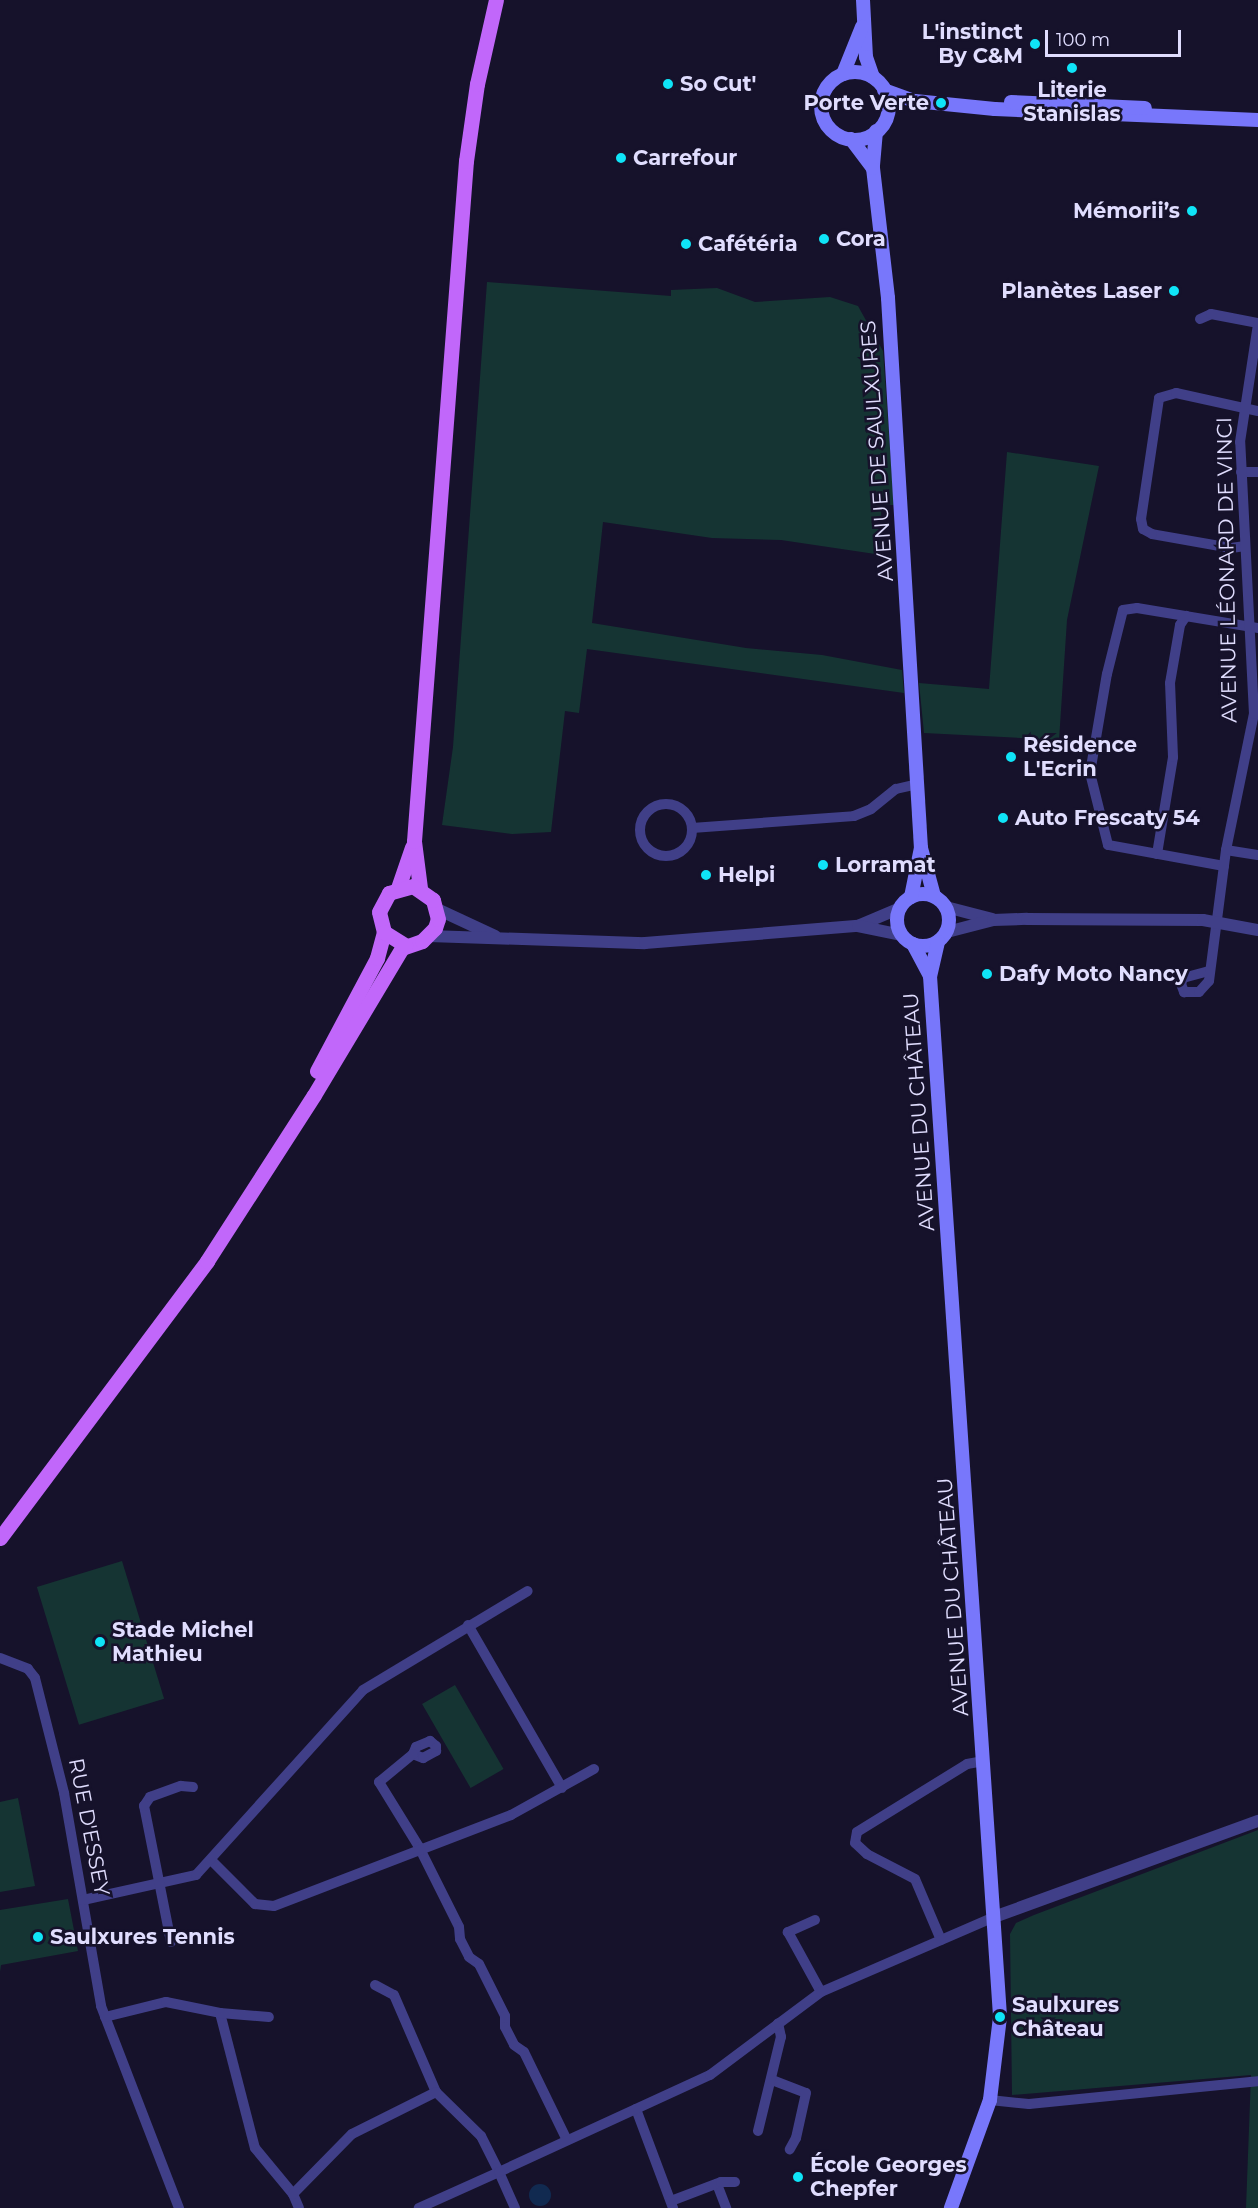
<!DOCTYPE html>
<meta charset="utf-8">
<style>
body{margin:0}
#map{position:relative;width:1258px;height:2208px;overflow:hidden;background:#16122b;font-family:Montserrat,sans-serif}
div>[style]{position:absolute}
[style*='--x']{left:calc(var(--x)*1px);top:calc(var(--y)*1px);width:calc(var(--w)*1px);rotate:calc(var(--a)*1deg)}
.green>*{inset:0;background:#153433;transform-origin:0 0}
.water>*{inset:0;background:#112a50}
.round{border-radius:50%}
.minor>*{height:10px;margin:-5px;padding:0 5px;transform-origin:5px;border-radius:5px;background:#403f88}
.minor>.ring{margin:-5px;padding:0;box-sizing:content-box;background:none;border:10px solid #403f88;border-radius:50%}
.tertiary>*{height:12px;margin:-6px;padding:0 6px;transform-origin:6px;border-radius:6px;background:#403f88}
.secondary>*{height:14px;margin:-7px;padding:0 7px;transform-origin:7px;border-radius:7px;background:#7877fb}
.secondary>.ring{margin:-7px;padding:0;box-sizing:content-box;background:none;border:14px solid #7877fb;border-radius:50%}
.primary>*{height:15px;margin:-7.5px;padding:0 7.5px;transform-origin:7.5px;border-radius:7.5px;background:#c167fa}
.dots>*{width:16px;height:16px;translate:-50% -50%;box-sizing:border-box;border:3px solid #16122b;border-radius:50%}
span{translate:-50% -50%;white-space:nowrap;text-align:center;line-height:1.15;-webkit-text-stroke:5px #16122b;paint-order:stroke}
.poi-label{font-size:21px;color:#e0ddfe;font-weight:700}
.right{translate:-100% -50%;text-align:right}
.left{translate:0 -50%;text-align:left}
.street-label{font-size:21px;color:#e0ddfe}
.scale{position:absolute;left:1045px;top:30px;width:136px;height:27px;box-sizing:border-box;border:3px solid #e0ddfe;border-top:0;padding-left:8px;font-size:18px;line-height:21px;white-space:nowrap;color:#e0ddfe;-webkit-text-stroke:4px #16122b;paint-order:stroke}
</style>
<div id="map">
<div class="green">
<div style="clip-path:polygon(487px 282px,671px 296px,671px 290px,717px 288px,755px 302px,830px 297px,858px 306px,883px 351px,894px 505px,881px 505px,882px 555px,781px 540px,712px 538px,603px 522px,592px 623px,746px 648px,822px 655px,902px 670px,904px 693px,587px 649px,579px 713px,565px 711px,551px 832px,512px 834px,442px 825px,453px 747px)"></div>
<div style="clip-path:polygon(1007px 452px,1099px 466px,1067px 620px,1059px 740px,924px 733px,919px 683px,989px 689px)"></div>
<div style="left:122px;top:1561px;width:144px;height:89px;rotate:73deg"></div>
<div style="left:455px;top:1685px;width:97px;height:38px;rotate:60deg"></div>
<div style="clip-path:polygon(18px 1798px,35px 1886px,0 1892px,0 1802px)"></div>
<div style="clip-path:polygon(1258px 1830px,1258px 2208px,1246px 2208px,1251px 2075px,1012px 2095px,1010px 1934px,1016px 1923px,1034px 1915px)"></div>
<div style="clip-path:polygon(68px 1899px,78px 1951px,1px 1965px,0 1972px,0 1910px)"></div>
</div>
<div class="water">
<div class="round" style="left:529px;top:2184px;width:22px;height:22px"></div>
</div>
<div class="minor">
<div style="--x:1200;--y:319;--w:12;--a:-24"></div>
<div style="--x:1211;--y:314;--w:48;--a:10.8"></div>
<div style="--x:1241;--y:472;--w:17;--a:0"></div>
<div style="--x:1245;--y:546;--w:14;--a:172"></div>
<div style="--x:1231;--y:548;--w:80;--a:-170"></div>
<div style="--x:1152;--y:534;--w:10;--a:-151"></div>
<div style="--x:1143;--y:529;--w:10;--a:-101"></div>
<div style="--x:1141;--y:519;--w:122;--a:-81.5"></div>
<div style="--x:1159;--y:398;--w:18;--a:-16"></div>
<div style="--x:1176;--y:393;--w:84;--a:12.4"></div>
<div class="ring" style="left:640px;top:804px;width:42px;height:42px"></div>
<div style="--x:692;--y:828;--w:162;--a:-4.2"></div>
<div style="--x:854;--y:816;--w:18;--a:-22"></div>
<div style="--x:871;--y:809;--w:32;--a:-39"></div>
<div style="--x:896;--y:789;--w:22;--a:-13"></div>
<div style="--x:1226;--y:850;--w:32;--a:9"></div>
<div style="--x:1157;--y:854;--w:98;--a:-80.6"></div>
<div style="--x:1173;--y:757;--w:74;--a:-92.3"></div>
<div style="--x:1170;--y:683;--w:59;--a:-80.2"></div>
<div style="--x:1180;--y:625;--w:11;--a:-56"></div>
<div style="--x:1224;--y:866;--w:118;--a:-169.7"></div>
<div style="--x:1108;--y:845;--w:74;--a:-104"></div>
<div style="--x:1090;--y:773;--w:100;--a:-80.3"></div>
<div style="--x:1107;--y:674;--w:66;--a:-76"></div>
<div style="--x:1123;--y:610;--w:14;--a:-8"></div>
<div style="--x:1137;--y:608;--w:123;--a:9.4"></div>
<div style="--x:1209;--y:971;--w:27;--a:165"></div>
<div style="--x:1183;--y:978;--w:6;--a:108"></div>
<div style="--x:1181;--y:984;--w:9;--a:69"></div>
<div style="--x:1184;--y:992;--w:15;--a:0"></div>
<div style="--x:1199;--y:992;--w:15;--a:-48"></div>
<div style="--x:1209;--y:981;--w:132;--a:-82.6"></div>
<div style="--x:1226;--y:850;--w:139;--a:-78.4"></div>
<div style="--x:1254;--y:714;--w:272;--a:-92.9"></div>
<div style="--x:1240;--y:442;--w:119;--a:-81.3"></div>
<div style="--x:468;--y:1625;--w:188;--a:60"></div>
<div style="--x:0;--y:1658;--w:30;--a:21"></div>
<div style="--x:28;--y:1669;--w:11;--a:52"></div>
<div style="--x:35;--y:1678;--w:119;--a:75.8"></div>
<div style="--x:64;--y:1793;--w:216;--a:80.1"></div>
<div style="--x:101;--y:2006;--w:217;--a:68.9"></div>
<div style="--x:413;--y:1754;--w:11;--a:22"></div>
<div style="--x:423;--y:1758;--w:15;--a:-28"></div>
<div style="--x:436;--y:1751;--w:5;--a:-90"></div>
<div style="--x:436;--y:1746;--w:8;--a:-140"></div>
<div style="--x:430;--y:1741;--w:15;--a:157"></div>
<div style="--x:416;--y:1747;--w:8;--a:113"></div>
<div style="--x:413;--y:1754;--w:44;--a:140.5"></div>
<div style="--x:379;--y:1782;--w:76;--a:58.4"></div>
<div style="--x:419;--y:1847;--w:89;--a:63.4"></div>
<div style="--x:459;--y:1927;--w:12;--a:85"></div>
<div style="--x:460;--y:1939;--w:20;--a:63"></div>
<div style="--x:469;--y:1957;--w:12;--a:35"></div>
<div style="--x:479;--y:1964;--w:58;--a:63.4"></div>
<div style="--x:505;--y:2016;--w:11;--a:90"></div>
<div style="--x:505;--y:2027;--w:20;--a:63"></div>
<div style="--x:514;--y:2045;--w:12;--a:35"></div>
<div style="--x:524;--y:2052;--w:98;--a:64"></div>
<div style="--x:212;--y:1861;--w:61;--a:45"></div>
<div style="--x:255;--y:1904;--w:19;--a:6"></div>
<div style="--x:274;--y:1906;--w:254;--a:-21"></div>
<div style="--x:511;--y:1815;--w:95;--a:-29"></div>
<div style="--x:83;--y:1900;--w:116;--a:-12.5"></div>
<div style="--x:196;--y:1875;--w:249;--a:-47.9"></div>
<div style="--x:363;--y:1690;--w:192;--a:-31"></div>
<div style="--x:815;--y:1920;--w:30;--a:156"></div>
<div style="--x:788;--y:1932;--w:68;--a:61.2"></div>
<div style="--x:941;--y:1940;--w:66;--a:-113.1"></div>
<div style="--x:915;--y:1879;--w:54;--a:-152.5"></div>
<div style="--x:867;--y:1854;--w:16;--a:-137"></div>
<div style="--x:855;--y:1843;--w:11;--a:-80"></div>
<div style="--x:857;--y:1832;--w:129;--a:-31.7"></div>
<div style="--x:967;--y:1764;--w:17;--a:-10"></div>
<div style="--x:171;--y:1942;--w:139;--a:-101.2"></div>
<div style="--x:144;--y:1806;--w:11;--a:-56"></div>
<div style="--x:150;--y:1797;--w:33;--a:-20"></div>
<div style="--x:181;--y:1786;--w:12;--a:5"></div>
<div style="--x:375;--y:1985;--w:21;--a:28"></div>
<div style="--x:394;--y:1995;--w:106;--a:66.6"></div>
<div style="--x:220;--y:2013;--w:139;--a:75.5"></div>
<div style="--x:255;--y:2148;--w:60;--a:50.4"></div>
<div style="--x:293;--y:2194;--w:15;--a:67"></div>
<div style="--x:105;--y:2017;--w:63;--a:-13.8"></div>
<div style="--x:166;--y:2002;--w:55;--a:11.5"></div>
<div style="--x:220;--y:2013;--w:49;--a:4.7"></div>
<div style="--x:772;--y:2080;--w:36;--a:21"></div>
<div style="--x:806;--y:2093;--w:46;--a:102.5"></div>
<div style="--x:796;--y:2138;--w:13;--a:119"></div>
<div style="--x:990;--y:2100;--w:39;--a:6"></div>
<div style="--x:1029;--y:2104;--w:230;--a:-5.7"></div>
<div style="--x:636;--y:2109;--w:106;--a:69.5"></div>
<div style="--x:758;--y:2131;--w:97;--a:-76.3"></div>
<div style="--x:781;--y:2037;--w:14;--a:-102"></div>
<div style="--x:717;--y:2184;--w:26;--a:69"></div>
<div style="--x:293;--y:2194;--w:84;--a:-45.5"></div>
<div style="--x:352;--y:2134;--w:94;--a:-26.6"></div>
<div style="--x:436;--y:2092;--w:63;--a:44.4"></div>
<div style="--x:481;--y:2136;--w:40;--a:63.4"></div>
<div style="--x:499;--y:2172;--w:88;--a:155.8"></div>
<div style="--x:671;--y:2201;--w:53;--a:-20.8"></div>
<div style="--x:721;--y:2182;--w:14;--a:0"></div>
<div style="--x:515;--y:2208;--w:39;--a:-114"></div>
<div style="--x:499;--y:2172;--w:232;--a:-24.7"></div>
<div style="--x:710;--y:2075;--w:139;--a:-36.8"></div>
<div style="--x:821;--y:1992;--w:189;--a:-23.4"></div>
</div>
<div class="tertiary">
<div style="--x:946;--y:907;--w:48;--a:14.6"></div>
<div style="--x:437;--y:909;--w:64;--a:25"></div>
<div style="--x:860;--y:925;--w:43;--a:-23"></div>
<div style="--x:947;--y:932;--w:48;--a:-14.6"></div>
<div style="--x:993;--y:920;--w:34;--a:-2"></div>
<div style="--x:1027;--y:919;--w:176;--a:0.3"></div>
<div style="--x:1203;--y:920;--w:56;--a:10.3"></div>
<div style="--x:429;--y:936;--w:216;--a:1.9"></div>
<div style="--x:645;--y:943;--w:214;--a:-4.6"></div>
<div style="--x:858;--y:926;--w:45;--a:11.6"></div>
<div style="--x:994;--y:1917;--w:281;--a:-20"></div>
</div>
<div class="secondary">
<div style="--x:863;--y:0;--w:57;--a:87"></div>
<div style="--x:866;--y:57;--w:21;--a:71"></div>
<div class="ring" style="left:821px;top:72px;width:54px;height:54px"></div>
<div style="--x:843;--y:74;--w:51;--a:-68"></div>
<div style="--x:884;--y:90;--w:33;--a:20"></div>
<div style="--x:915;--y:101;--w:80;--a:5.7"></div>
<div style="--x:995;--y:109;--w:263;--a:2.4"></div>
<div style="--x:1011;--y:102;--w:134;--a:2.6"></div>
<div style="--x:876;--y:131;--w:37;--a:95"></div>
<div style="--x:873;--y:168;--w:131;--a:83.4"></div>
<div style="--x:888;--y:298;--w:551;--a:86.57"></div>
<div style="--x:921;--y:848;--w:50;--a:74.8"></div>
<div style="--x:851;--y:139;--w:36;--a:53"></div>
<div class="ring" style="left:897px;top:894px;width:38px;height:38px"></div>
<div style="--x:911;--y:897;--w:50;--a:-78.5"></div>
<div style="--x:938;--y:942;--w:35;--a:103"></div>
<div style="--x:930;--y:976;--w:1043;--a:86.15"></div>
<div style="--x:1000;--y:2017;--w:84;--a:96.9"></div>
<div style="--x:990;--y:2100;--w:115;--a:109.9"></div>
<div style="--x:913;--y:944;--w:36;--a:62"></div>
</div>
<div class="primary">
<div style="--x:398;--y:888;--w:43;--a:-71.1"></div>
<div style="--x:420;--y:888;--w:47;--a:-97.3"></div>
<div style="--x:414;--y:841;--w:682;--a:-85.63"></div>
<div style="--x:466;--y:161;--w:78;--a:-81.9"></div>
<div style="--x:477;--y:84;--w:86;--a:-77.3"></div>
<div style="--x:317;--y:1071;--w:128;--a:-62"></div>
<div style="--x:377;--y:958;--w:27;--a:-75"></div>
<div style="--x:0;--y:1538;--w:346;--a:-53.2"></div>
<div style="--x:207;--y:1261;--w:197;--a:-57.2"></div>
<div style="--x:314;--y:1095;--w:171;--a:-59.1"></div>
<div style="--x:402;--y:948;--w:21;--a:-19"></div>
<div style="--x:422;--y:941;--w:18;--a:-45"></div>
<div style="--x:435;--y:928;--w:9;--a:-72"></div>
<div style="--x:438;--y:919;--w:20;--a:-105"></div>
<div style="--x:433;--y:900;--w:24;--a:-145"></div>
<div style="--x:413;--y:886;--w:25;--a:164"></div>
<div style="--x:389;--y:893;--w:21;--a:118"></div>
<div style="--x:379;--y:912;--w:21;--a:76"></div>
<div style="--x:384;--y:932;--w:25;--a:32"></div>
</div>
<div class="dots">
<div style="left:1035px;top:44px;background:#0fe4f7"></div>
<div style="left:1072px;top:68px;background:#0fe4f7"></div>
<div style="left:668px;top:84px;background:#0fe4f7"></div>
<div style="left:941px;top:103px;background:#0fe4f7"></div>
<div style="left:621px;top:158px;background:#0fe4f7"></div>
<div style="left:1192px;top:211px;background:#0fe4f7"></div>
<div style="left:824px;top:239px;background:#0fe4f7"></div>
<div style="left:686px;top:244px;background:#0fe4f7"></div>
<div style="left:1174px;top:291px;background:#0fe4f7"></div>
<div style="left:1011px;top:757px;background:#0fe4f7"></div>
<div style="left:1003px;top:818px;background:#0fe4f7"></div>
<div style="left:823px;top:865px;background:#0fe4f7"></div>
<div style="left:706px;top:875px;background:#0fe4f7"></div>
<div style="left:987px;top:974px;background:#0fe4f7"></div>
<div style="left:100px;top:1642px;background:#0fe4f7"></div>
<div style="left:38px;top:1937px;background:#0fe4f7"></div>
<div style="left:1000px;top:2017px;background:#0fe4f7"></div>
<div style="left:798px;top:2177px;background:#0fe4f7"></div>
</div>
<div class="poi-label">
<span class="right" style="left:1023px;top:44px">L'instinct<br>By C&amp;M</span>
<span class="left" style="left:680px;top:84px">So Cut'</span>
<span style="left:1072px;top:102px">Literie<br>Stanislas</span>
<span class="right" style="left:929px;top:103px">Porte Verte</span>
<span class="left" style="left:633px;top:158px">Carrefour</span>
<span class="right" style="left:1180px;top:211px">Mémorii’s</span>
<span class="left" style="left:836px;top:239px">Cora</span>
<span class="left" style="left:698px;top:244px">Cafétéria</span>
<span class="right" style="left:1162px;top:291px">Planètes Laser</span>
<span class="left" style="left:1023px;top:757px">Résidence<br>L'Ecrin</span>
<span class="left" style="left:1015px;top:818px">Auto Frescaty 54</span>
<span class="left" style="left:835px;top:865px">Lorramat</span>
<span class="left" style="left:718px;top:875px">Helpi</span>
<span class="left" style="left:999px;top:974px">Dafy Moto Nancy</span>
<span class="left" style="left:112px;top:1642px">Stade Michel<br>Mathieu</span>
<span class="left" style="left:50px;top:1937px">Saulxures Tennis</span>
<span class="left" style="left:1012px;top:2017px">Saulxures<br>Château</span>
<span class="left" style="left:810px;top:2177px">École Georges<br>Chepfer</span>
</div>
<div class="street-label">
<span style="left:877px;top:451px;rotate:-94deg">AVENUE DE SAULXURES</span>
<span style="left:1227px;top:570px;rotate:-91deg">AVENUE LÉONARD DE VINCI</span>
<span style="left:919px;top:1112px;rotate:-94deg">AVENUE DU CHÂTEAU</span>
<span style="left:953px;top:1597px;rotate:-94deg">AVENUE DU CHÂTEAU</span>
<span style="left:89px;top:1827px;rotate:79deg">RUE D'ESSEY</span>
</div>
<div class="scale">100 m</div>
</div>
